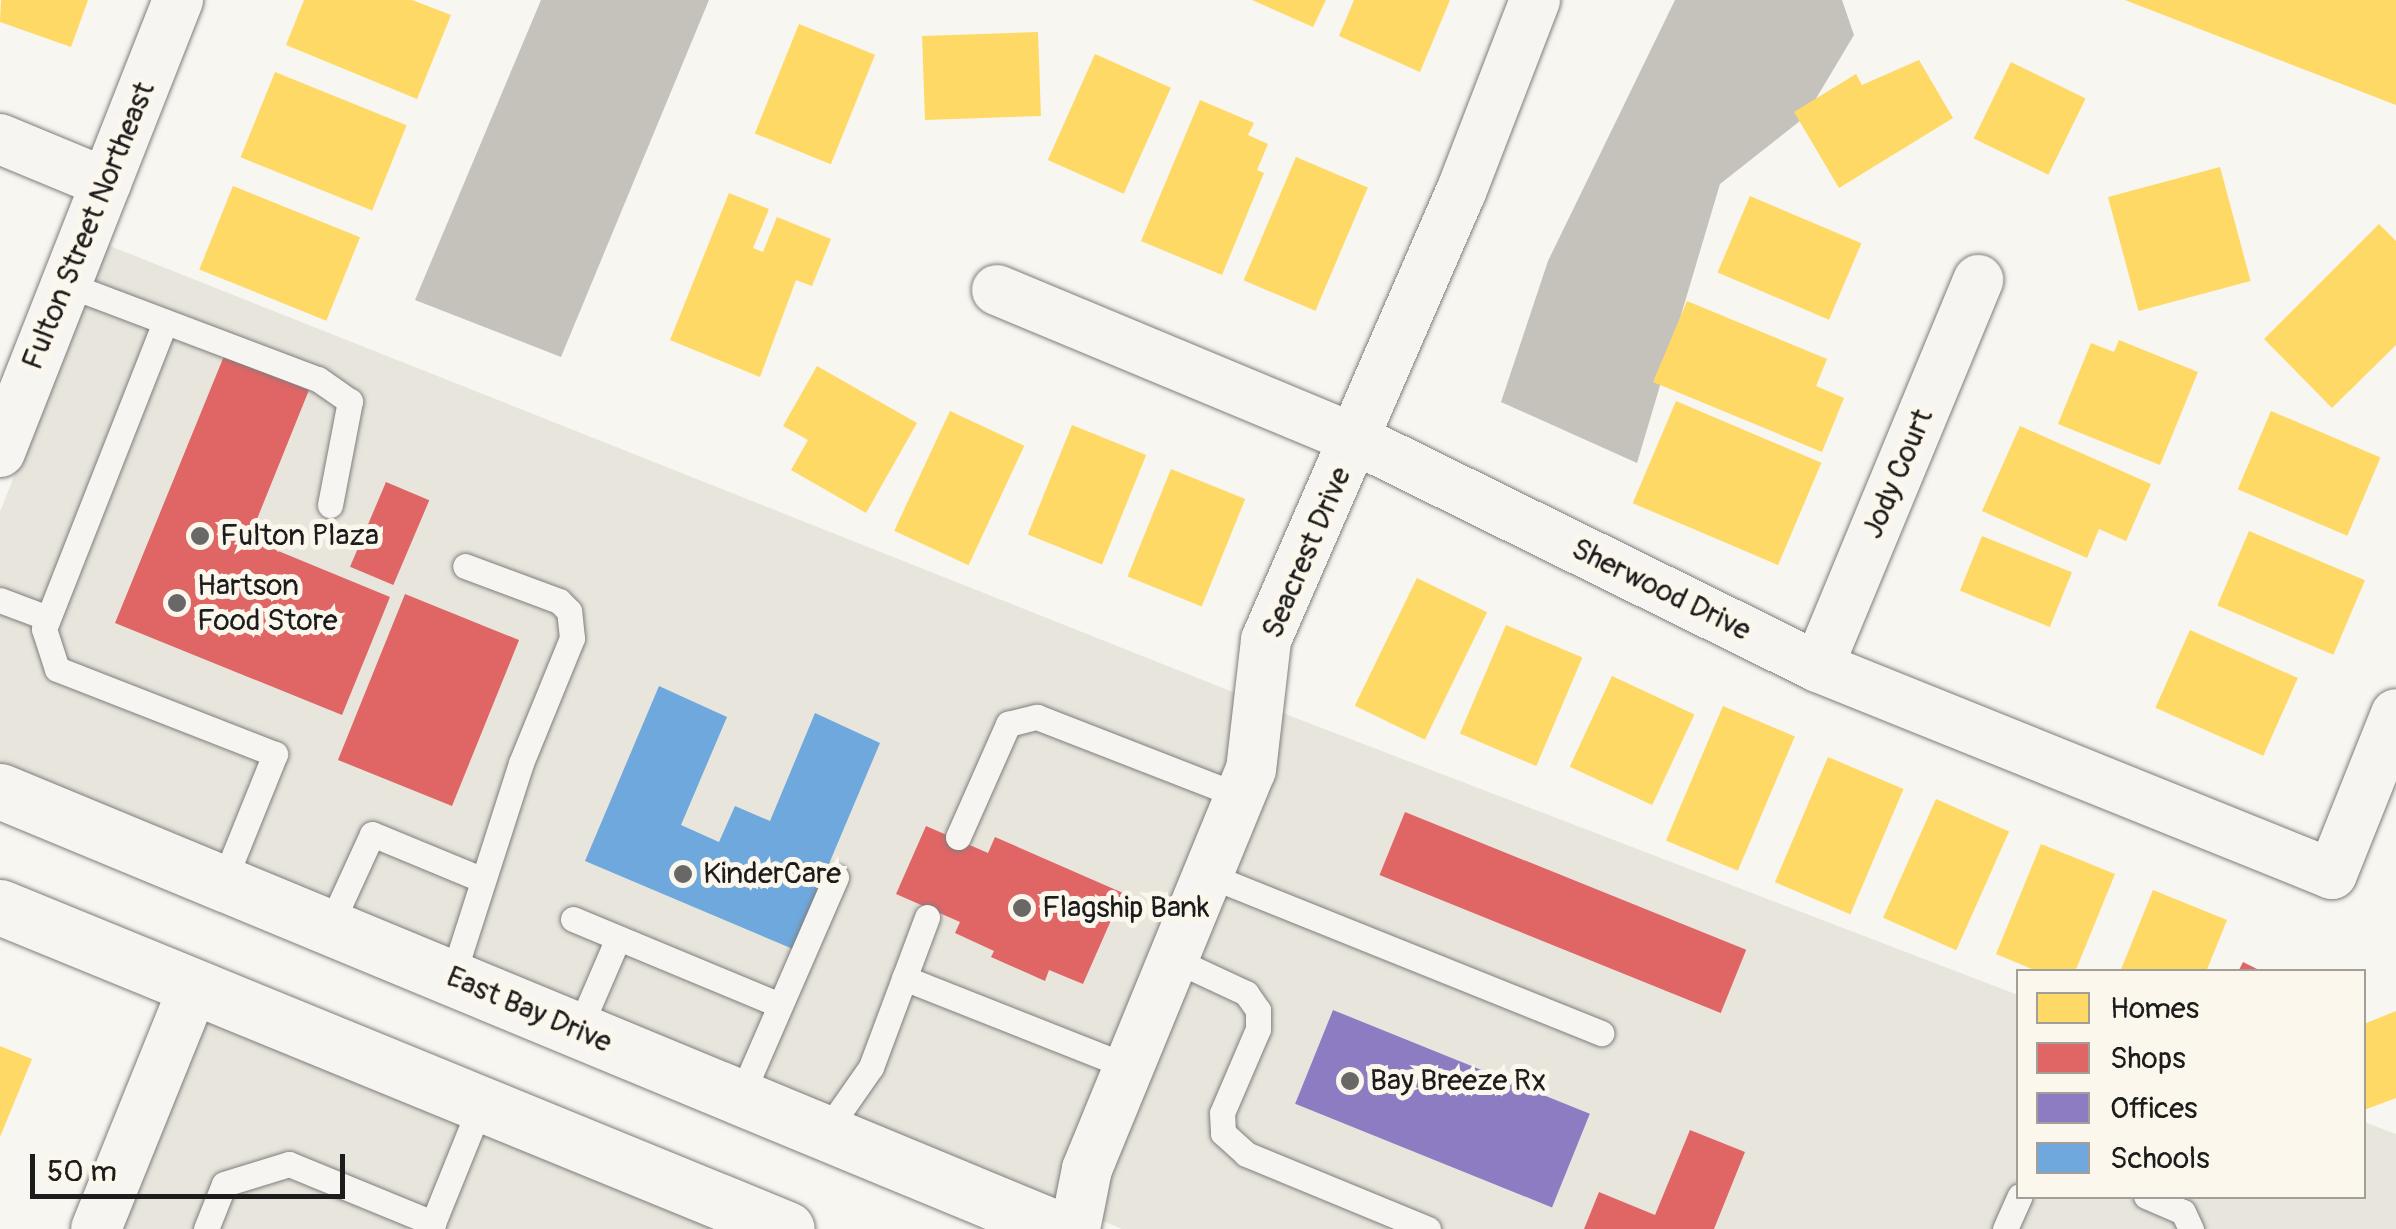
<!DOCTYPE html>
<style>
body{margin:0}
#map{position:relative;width:2396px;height:1229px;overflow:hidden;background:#f8f6f0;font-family:Pangolin,sans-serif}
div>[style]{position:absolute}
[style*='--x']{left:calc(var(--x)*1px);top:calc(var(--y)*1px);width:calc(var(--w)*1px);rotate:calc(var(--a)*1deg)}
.built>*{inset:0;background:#e8e5dd}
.water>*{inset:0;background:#c5c2bc}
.homes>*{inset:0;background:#ffd966;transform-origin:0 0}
.shops>*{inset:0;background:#e06666;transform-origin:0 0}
.offices>*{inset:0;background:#8e7cc3;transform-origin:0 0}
.schools>*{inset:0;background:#6fa8dc}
.roads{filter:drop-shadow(0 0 2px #7f7e7b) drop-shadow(0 0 2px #7f7e7b)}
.service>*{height:25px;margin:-12.5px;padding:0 12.5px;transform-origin:12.5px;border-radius:12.5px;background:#f6f5f1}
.minor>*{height:50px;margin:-25px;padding:0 25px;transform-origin:25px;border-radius:25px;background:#f6f5f1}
.primary>*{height:55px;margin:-27.5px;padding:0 27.5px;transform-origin:27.5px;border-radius:27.5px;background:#f6f5f1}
.dots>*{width:28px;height:28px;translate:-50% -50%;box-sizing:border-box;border:5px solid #fbf7ec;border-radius:50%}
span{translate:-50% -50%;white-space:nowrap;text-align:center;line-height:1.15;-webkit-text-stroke:10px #fbf7ec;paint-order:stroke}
.street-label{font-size:30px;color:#1c1c1c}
.poi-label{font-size:30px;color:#1c1c1c}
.left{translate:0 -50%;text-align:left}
.legend{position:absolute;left:2016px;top:969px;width:350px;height:230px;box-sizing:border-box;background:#fbf7ec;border:2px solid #a29f99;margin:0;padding:12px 18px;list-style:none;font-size:30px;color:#1c1c1c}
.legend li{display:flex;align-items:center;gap:20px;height:50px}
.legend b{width:50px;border:2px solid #a29f99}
.scale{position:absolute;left:30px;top:1154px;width:315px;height:45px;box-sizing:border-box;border:5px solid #1c1c1c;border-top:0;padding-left:12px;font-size:30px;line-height:35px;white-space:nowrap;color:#1c1c1c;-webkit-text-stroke:8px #fbf7ec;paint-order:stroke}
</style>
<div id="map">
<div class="built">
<div style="clip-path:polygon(105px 244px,1238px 694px,1230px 765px,1058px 1203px,0 765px,0 512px)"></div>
<div style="clip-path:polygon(1280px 712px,2018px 995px,2018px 1196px,2364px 1196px,2364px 1122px,2396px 1134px,2396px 1229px,1122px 1229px,1100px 1220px,1108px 1175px)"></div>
<div style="clip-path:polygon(205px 1018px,723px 1229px,120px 1229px)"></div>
</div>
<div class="water">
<div style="clip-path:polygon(541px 0,709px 0,561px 357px,415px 300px)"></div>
<div style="clip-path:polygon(1675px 0,1842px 0,1854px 35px,1805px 117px,1720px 184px,1637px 463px,1501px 402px,1548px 261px)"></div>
</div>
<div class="homes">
<div style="clip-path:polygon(1px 0,88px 0,71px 47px,0 22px)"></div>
<div style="clip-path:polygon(304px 0,412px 0,451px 15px,417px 99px,286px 45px)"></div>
<div style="clip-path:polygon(1252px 0,1326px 0,1313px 27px)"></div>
<div style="clip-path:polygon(1354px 0,1450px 0,1420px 72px,1339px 36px)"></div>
<div style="clip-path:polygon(2125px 0,2396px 0,2396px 105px)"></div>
<div style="left:799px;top:24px;width:82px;height:118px;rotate:22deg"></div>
<div style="left:1038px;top:32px;width:84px;height:116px;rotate:88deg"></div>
<div style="left:1095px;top:54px;width:83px;height:116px;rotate:24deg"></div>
<div style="clip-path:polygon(1919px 60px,1953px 118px,1839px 188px,1794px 112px,1856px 74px,1862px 85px)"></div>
<div style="left:2011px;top:62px;width:83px;height:85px;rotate:26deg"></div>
<div style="left:275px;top:72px;width:142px;height:92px;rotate:22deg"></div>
<div style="clip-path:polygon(1200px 100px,1254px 123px,1248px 135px,1268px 144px,1257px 170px,1264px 173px,1222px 275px,1141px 241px)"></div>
<div style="left:1296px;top:157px;width:78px;height:134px;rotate:23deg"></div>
<div style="left:2220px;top:167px;width:118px;height:116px;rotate:75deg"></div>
<div style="left:233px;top:186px;width:137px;height:90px;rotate:22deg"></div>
<div style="clip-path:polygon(729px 193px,769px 209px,753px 248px,763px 252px,777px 217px,831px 239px,812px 286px,796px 280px,760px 377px,670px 340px)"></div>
<div style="left:1750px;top:196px;width:121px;height:83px;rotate:23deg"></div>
<div style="clip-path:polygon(2379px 224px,2396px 241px,2396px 345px,2332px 408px,2264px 339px)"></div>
<div style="clip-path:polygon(1687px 301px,1827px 359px,1816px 386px,1844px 398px,1822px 452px,1653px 382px)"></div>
<div style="clip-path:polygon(2119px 340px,2198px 372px,2160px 465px,2058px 424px,2091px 343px,2114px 352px)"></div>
<div style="clip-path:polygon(817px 366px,917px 423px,866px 513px,791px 470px,808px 440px,783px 426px)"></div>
<div style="left:1676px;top:401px;width:158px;height:111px;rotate:23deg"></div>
<div style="left:950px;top:411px;width:82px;height:132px;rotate:25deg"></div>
<div style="left:2271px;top:411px;width:119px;height:85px;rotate:23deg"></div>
<div style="left:1072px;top:425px;width:80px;height:118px;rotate:22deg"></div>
<div style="clip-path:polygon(2020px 426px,2151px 484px,2126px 541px,2099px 529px,2087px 558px,1982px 511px)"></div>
<div style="left:1171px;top:469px;width:80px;height:116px;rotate:22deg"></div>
<div style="left:2249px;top:531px;width:126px;height:81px;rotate:23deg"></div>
<div style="left:1982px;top:536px;width:97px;height:59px;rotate:22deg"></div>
<div style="left:1417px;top:578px;width:78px;height:142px;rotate:26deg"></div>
<div style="left:1506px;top:625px;width:83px;height:118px;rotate:23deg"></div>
<div style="left:2190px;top:630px;width:118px;height:85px;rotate:24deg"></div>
<div style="left:1612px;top:676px;width:91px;height:100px;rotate:25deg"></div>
<div style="left:1723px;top:706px;width:78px;height:146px;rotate:23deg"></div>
<div style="left:1828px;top:757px;width:82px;height:136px;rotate:23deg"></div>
<div style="left:1936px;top:799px;width:80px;height:130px;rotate:24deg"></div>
<div style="clip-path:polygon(2041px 844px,2115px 874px,2075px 972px,2039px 972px,1996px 954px)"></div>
<div style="clip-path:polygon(2153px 890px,2227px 920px,2206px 972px,2120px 972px)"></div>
<div style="clip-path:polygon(2396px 1011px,2396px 1098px,2364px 1110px,2364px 1024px)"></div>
<div style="clip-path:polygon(0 1046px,32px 1059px,0 1137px)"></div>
</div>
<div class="shops">
<div style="clip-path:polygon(224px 356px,309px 390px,249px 539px,390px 597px,342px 715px,115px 623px)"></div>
<div style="left:386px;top:482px;width:47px;height:92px;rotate:23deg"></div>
<div style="left:405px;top:594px;width:123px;height:179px;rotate:22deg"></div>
<div style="left:1405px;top:812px;width:368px;height:68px;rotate:22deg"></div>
<div style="clip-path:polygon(926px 826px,988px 853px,995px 837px,1123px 893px,1083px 984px,1049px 970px,1045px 981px,991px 957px,994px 951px,955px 933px,960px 922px,896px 894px)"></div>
<div style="clip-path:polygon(2243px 962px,2263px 972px,2238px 972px)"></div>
<div style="clip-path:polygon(1690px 1130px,1745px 1152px,1714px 1229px,1584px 1229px,1599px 1192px,1655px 1215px)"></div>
</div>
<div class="offices">
<div style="left:1333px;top:1010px;width:277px;height:101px;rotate:22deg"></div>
</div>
<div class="schools">
<div style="clip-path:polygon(659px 686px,727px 717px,681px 825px,719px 842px,735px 806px,770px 821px,815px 713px,880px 743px,793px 949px,585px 861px)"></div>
</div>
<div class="roads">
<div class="service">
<div style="--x:66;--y:284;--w:269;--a:20.7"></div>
<div style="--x:318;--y:379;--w:39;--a:35"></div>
<div style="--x:350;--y:401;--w:106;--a:100.9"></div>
<div style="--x:165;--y:322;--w:330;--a:111.5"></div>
<div style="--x:44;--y:629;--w:42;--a:72"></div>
<div style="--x:57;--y:669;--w:234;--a:21.3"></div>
<div style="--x:275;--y:754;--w:139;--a:112"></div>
<div style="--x:0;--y:600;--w:51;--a:20.6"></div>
<div style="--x:958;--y:837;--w:124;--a:-66.1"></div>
<div style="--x:1008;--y:724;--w:30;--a:-14"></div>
<div style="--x:1037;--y:717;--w:218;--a:21.3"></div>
<div style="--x:1208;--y:875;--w:424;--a:21.9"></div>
<div style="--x:573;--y:919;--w:224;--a:22.6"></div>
<div style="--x:329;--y:928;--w:103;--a:-65.4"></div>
<div style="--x:372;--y:834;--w:120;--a:22.5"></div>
<div style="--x:1173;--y:959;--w:81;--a:25"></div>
<div style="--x:1246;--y:993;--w:21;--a:55"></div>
<div style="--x:1258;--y:1010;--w:19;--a:90"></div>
<div style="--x:1258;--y:1029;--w:91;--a:113.2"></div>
<div style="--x:1222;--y:1113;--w:20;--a:87"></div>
<div style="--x:1223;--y:1133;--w:31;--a:42"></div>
<div style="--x:1246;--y:1154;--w:197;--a:22.4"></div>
<div style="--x:452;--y:978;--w:226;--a:-72.2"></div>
<div style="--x:521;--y:763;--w:135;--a:-67.8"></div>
<div style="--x:572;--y:638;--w:27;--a:-96"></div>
<div style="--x:569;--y:611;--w:14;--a:-135"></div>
<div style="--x:559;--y:601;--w:100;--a:-159.6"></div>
<div style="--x:904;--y:978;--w:242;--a:21.6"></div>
<div style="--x:578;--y:1031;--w:101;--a:-66.7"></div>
<div style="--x:740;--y:1098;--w:241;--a:-66.5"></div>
<div style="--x:825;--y:1133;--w:80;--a:-55.1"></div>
<div style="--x:871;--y:1067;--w:160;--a:-69.5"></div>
<div style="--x:2146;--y:1196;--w:40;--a:23.4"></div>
<div style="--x:2183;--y:1212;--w:19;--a:65"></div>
<div style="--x:206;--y:1229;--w:48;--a:-68.2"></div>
<div style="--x:224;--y:1184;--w:68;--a:-17.1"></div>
<div style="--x:289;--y:1164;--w:156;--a:22.3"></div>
<div style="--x:433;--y:1223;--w:128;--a:-68"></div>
<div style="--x:2005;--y:1229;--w:36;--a:-66"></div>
</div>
<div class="minor">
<div style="--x:0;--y:139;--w:115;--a:22.5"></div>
<div style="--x:997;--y:290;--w:388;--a:22.6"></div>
<div style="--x:1355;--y:439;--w:516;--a:26.22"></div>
<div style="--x:1818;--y:667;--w:554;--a:21.94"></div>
<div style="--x:2332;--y:874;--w:172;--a:-68.2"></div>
<div style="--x:0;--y:452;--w:486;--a:-68.5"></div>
<div style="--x:1818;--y:667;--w:419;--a:-67.5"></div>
<div style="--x:96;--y:1229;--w:261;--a:-68"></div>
<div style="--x:1075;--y:1229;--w:61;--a:-78.7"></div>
<div style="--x:1087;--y:1169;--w:431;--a:-67.7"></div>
<div style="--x:1251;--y:770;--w:131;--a:-83.4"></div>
<div style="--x:1266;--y:640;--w:489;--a:-66.5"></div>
<div style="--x:1461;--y:192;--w:206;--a:-68.9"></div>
</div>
<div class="primary">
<div style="--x:0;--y:791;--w:1145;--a:22.49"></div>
<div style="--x:0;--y:907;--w:850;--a:22.25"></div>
</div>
</div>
<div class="dots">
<div style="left:200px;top:536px;background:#696866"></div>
<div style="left:177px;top:603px;background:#696866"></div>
<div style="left:683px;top:874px;background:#696866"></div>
<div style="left:1022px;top:908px;background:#696866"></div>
<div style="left:1350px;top:1081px;background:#696866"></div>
</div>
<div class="street-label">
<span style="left:89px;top:226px;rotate:-68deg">Fulton Street Northeast</span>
<span style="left:1898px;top:474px;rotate:-67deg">Jody Court</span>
<span style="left:1307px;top:553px;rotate:-67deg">Seacrest Drive</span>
<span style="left:1661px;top:590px;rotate:26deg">Sherwood Drive</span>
<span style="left:529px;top:1010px;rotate:23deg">East Bay Drive</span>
</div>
<div class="poi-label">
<span class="left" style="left:220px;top:536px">Fulton Plaza</span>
<span class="left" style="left:197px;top:603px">Hartson<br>Food Store</span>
<span class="left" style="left:703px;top:874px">KinderCare</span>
<span class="left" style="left:1042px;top:908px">Flagship Bank</span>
<span class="left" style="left:1370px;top:1081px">Bay Breeze Rx</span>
</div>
<ul class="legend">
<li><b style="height:28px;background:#ffd966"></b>Homes</li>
<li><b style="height:28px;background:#e06666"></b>Shops</li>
<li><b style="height:28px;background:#8e7cc3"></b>Offices</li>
<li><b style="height:28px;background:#6fa8dc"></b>Schools</li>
</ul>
<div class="scale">50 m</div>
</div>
